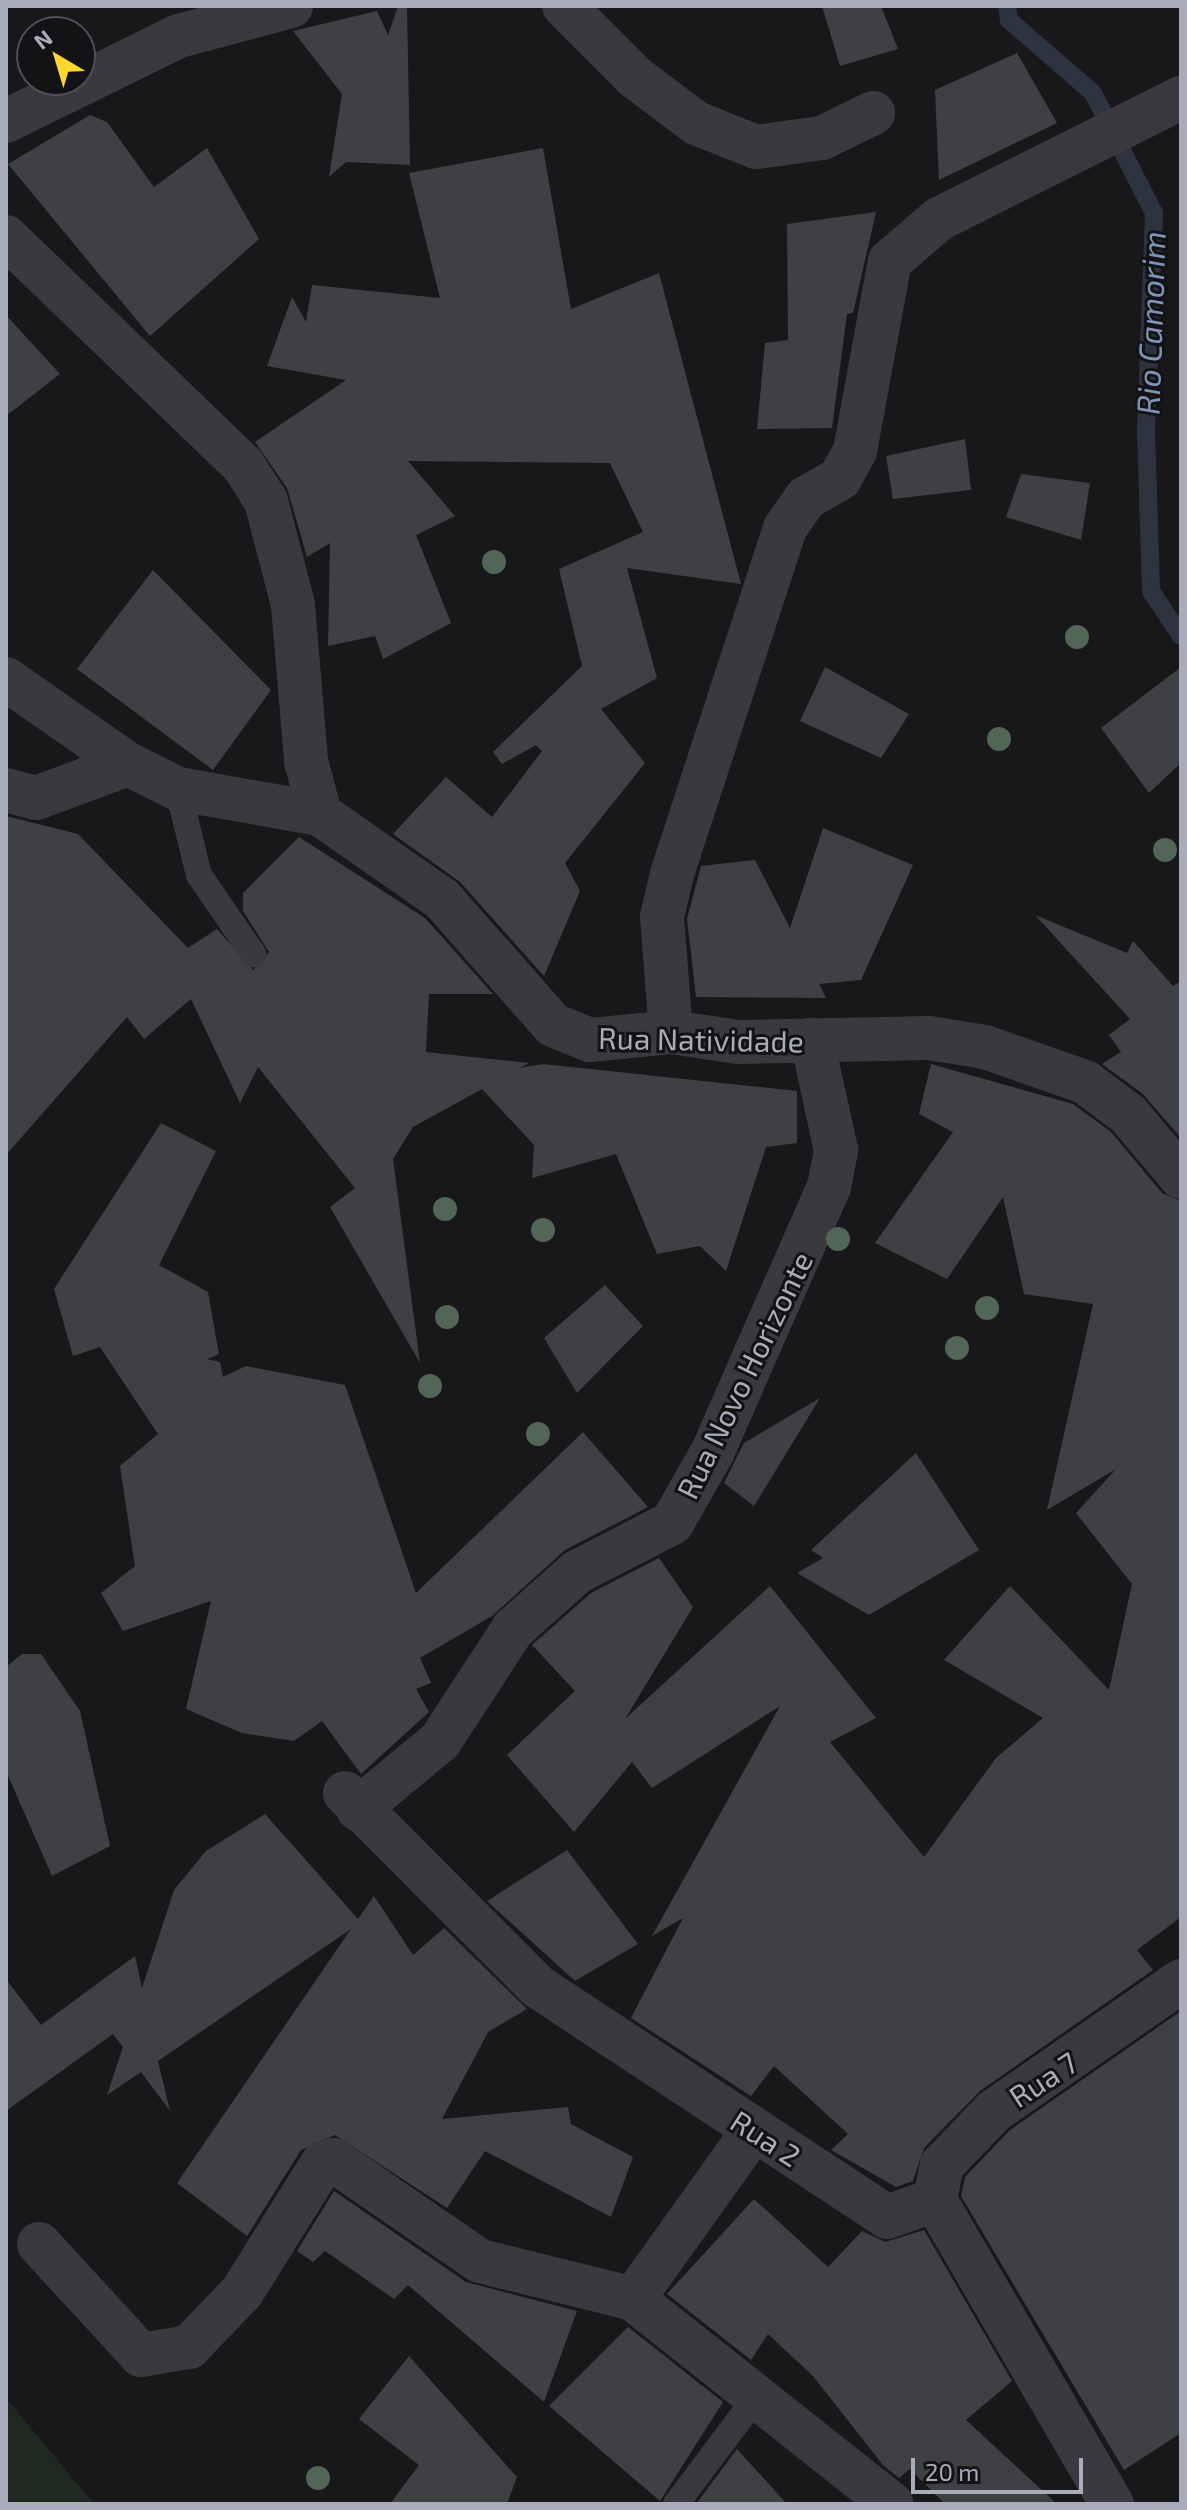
<!DOCTYPE html>
<style>
body{margin:0}
#map{position:relative;width:1187px;height:2510px;overflow:hidden;background:#18181a;font-family:"Exo 2",sans-serif}
div>[style]{position:absolute}
[style*='--x']{left:calc(var(--x)*1px);top:calc(var(--y)*1px);width:calc(var(--w)*1px);rotate:calc(var(--a)*1deg)}
.green>*{inset:0;background:#1f2922}
.stream>*{height:18px;margin:-9px;padding:0 9px;transform-origin:9px;border-radius:9px;background:#2d343f}
.building>*{inset:0;background:#3f4044}
.lane>*{height:26px;margin:-13px;padding:0 13px;transform-origin:13px;border-radius:13px;background:#39393f}
.street>*{height:44px;margin:-22px;padding:0 22px;transform-origin:22px;border-radius:22px;background:#39393f}
.trees>*{width:24px;height:24px;margin:-12px;border-radius:50%;background:#516656}
span{translate:-50% -50%;white-space:nowrap;text-align:center;line-height:1.15;-webkit-text-stroke:6px #131315;paint-order:stroke}
.street-label{font-size:30px;color:#a9acba}
.water-label{font-size:32px;color:#7f94b7;font-style:italic}
.frame{position:absolute;inset:0;border:8px solid #a9acba;pointer-events:none}
.north{position:absolute;left:16px;top:16px;width:80px;height:80px;box-sizing:border-box;background:#131315;border:2px solid #4f5057;border-radius:50%;rotate:322deg;font-size:22px;font-weight:700;line-height:32px;text-align:center;color:#a9acba}
.north::after{content:'';display:block;margin:auto;width:28px;height:36px;background:#fbd72f;clip-path:polygon(50% 0,100% 100%,50% 72%,0 100%)}
.scale{position:absolute;left:911px;top:2458px;width:172px;height:36px;box-sizing:border-box;border:4px solid #a9acba;border-top:0;padding-left:10px;font-size:24px;line-height:28px;white-space:nowrap;color:#a9acba;-webkit-text-stroke:6px #131315;paint-order:stroke}
</style>
<div id="map">
<div class="green">
<div style="clip-path:polygon(6px 2398px,94px 2504px,6px 2504px)"></div>
</div>
<div class="stream">
<div style="--x:1007;--y:6;--w:14;--a:82"></div>
<div style="--x:1009;--y:20;--w:111;--a:41"></div>
<div style="--x:1093;--y:93;--w:135;--a:63.1"></div>
<div style="--x:1154;--y:213;--w:218;--a:92.1"></div>
<div style="--x:1146;--y:431;--w:160;--a:88.2"></div>
<div style="--x:1151;--y:591;--w:54;--a:56.3"></div>
</div>
<div class="building">
<div style="clip-path:polygon(398px 6px,407px 6px,410px 165px,346px 162px,329px 177px,342px 94px,293px 31px,377px 11px,388px 35px)"></div>
<div style="clip-path:polygon(822px 6px,881px 6px,898px 49px,840px 66px)"></div>
<div style="clip-path:polygon(1017px 53px,1057px 123px,939px 180px,935px 90px)"></div>
<div style="clip-path:polygon(90px 115px,107px 122px,154px 187px,207px 148px,259px 239px,150px 336px,8px 164px)"></div>
<div style="clip-path:polygon(543px 148px,571px 309px,659px 273px,741px 584px,627px 568px,657px 678px,601px 709px,645px 763px,565px 863px,580px 891px,544px 976px,460px 882px,393px 834px,446px 777px,492px 817px,542px 751px,536px 745px,502px 764px,493px 752px,582px 666px,559px 569px,643px 532px,610px 463px,408px 461px,455px 516px,416px 535px,451px 623px,383px 659px,375px 636px,328px 646px,330px 543px,307px 557px,287px 488px,255px 442px,346px 380px,267px 366px,292px 297px,306px 322px,312px 285px,440px 298px,409px 173px)"></div>
<div style="clip-path:polygon(876px 212px,853px 313px,847px 314px,832px 428px,757px 429px,765px 343px,788px 340px,787px 224px)"></div>
<div style="clip-path:polygon(6px 315px,60px 374px,6px 416px)"></div>
<div style="clip-path:polygon(965px 439px,971px 490px,893px 499px,886px 456px)"></div>
<div style="clip-path:polygon(1021px 474px,1090px 483px,1081px 540px,1006px 517px)"></div>
<div style="clip-path:polygon(153px 570px,271px 690px,213px 770px,77px 669px)"></div>
<div style="clip-path:polygon(825px 667px,909px 714px,881px 758px,800px 721px)"></div>
<div style="clip-path:polygon(1181px 667px,1181px 763px,1149px 793px,1101px 728px)"></div>
<div style="clip-path:polygon(6px 816px,78px 834px,188px 948px,217px 929px,253px 970px,269px 952px,243px 911px,243px 893px,299px 837px,425px 918px,493px 994px,429px 994px,426px 1052px,529px 1063px,519px 1068px,543px 1064px,797px 1091px,797px 1143px,766px 1147px,726px 1271px,700px 1246px,657px 1254px,616px 1154px,532px 1178px,534px 1145px,482px 1089px,413px 1127px,393px 1159px,420px 1363px,330px 1207px,355px 1188px,258px 1067px,240px 1103px,191px 999px,144px 1039px,127px 1017px,6px 1155px)"></div>
<div style="clip-path:polygon(823px 828px,913px 865px,861px 980px,819px 984px,826px 998px,696px 997px,687px 919px,701px 866px,755px 860px,790px 928px)"></div>
<div style="clip-path:polygon(1035px 915px,1127px 953px,1133px 941px,1173px 986px,1181px 981px,1181px 1138px,1143px 1094px,1102px 1064px,1121px 1052px,1109px 1035px,1130px 1019px)"></div>
<div style="clip-path:polygon(931px 1064px,1073px 1104px,1111px 1132px,1162px 1193px,1181px 1201px,1181px 1917px,1137px 1950px,1153px 1970px,980px 2091px,924px 2148px,913px 2181px,896px 2187px,831px 2150px,848px 2134px,774px 2066px,751px 2096px,631px 2018px,683px 1918px,652px 1936px,780px 1706px,652px 1788px,632px 1762px,574px 1832px,507px 1755px,575px 1691px,532px 1645px,591px 1593px,659px 1558px,693px 1607px,625px 1719px,770px 1586px,876px 1718px,830px 1742px,924px 1857px,996px 1758px,1043px 1718px,944px 1660px,1010px 1586px,1109px 1690px,1132px 1584px,1076px 1513px,1116px 1469px,1047px 1510px,1093px 1304px,1024px 1294px,1003px 1197px,947px 1279px,875px 1243px,953px 1132px,919px 1114px)"></div>
<div style="clip-path:polygon(161px 1123px,216px 1151px,159px 1265px,208px 1292px,219px 1354px,207px 1359px,220px 1362px,223px 1377px,246px 1366px,345px 1385px,416px 1593px,583px 1432px,648px 1507px,565px 1550px,492px 1616px,420px 1658px,431px 1683px,416px 1689px,429px 1712px,361px 1774px,322px 1721px,294px 1741px,242px 1733px,186px 1709px,211px 1601px,123px 1631px,101px 1593px,135px 1566px,120px 1466px,158px 1434px,100px 1347px,73px 1356px,54px 1289px)"></div>
<div style="clip-path:polygon(605px 1285px,643px 1326px,577px 1393px,544px 1338px)"></div>
<div style="clip-path:polygon(820px 1398px,754px 1506px,724px 1483px,744px 1443px)"></div>
<div style="clip-path:polygon(916px 1453px,979px 1550px,869px 1615px,797px 1573px,823px 1558px,811px 1550px)"></div>
<div style="clip-path:polygon(22px 1654px,41px 1654px,80px 1711px,110px 1846px,52px 1876px,6px 1771px,6px 1667px)"></div>
<div style="clip-path:polygon(265px 1814px,358px 1919px,374px 1896px,413px 1955px,444px 1928px,527px 2009px,488px 2032px,442px 2119px,568px 2107px,571px 2124px,633px 2157px,611px 2217px,485px 2151px,447px 2208px,335px 2135px,301px 2150px,247px 2236px,177px 2183px,351px 1929px,158px 2061px,170px 2111px,141px 2072px,107px 2095px,123px 2047px,113px 2034px,6px 2111px,6px 1979px,41px 2025px,135px 1956px,142px 1988px,174px 1890px,206px 1851px)"></div>
<div style="clip-path:polygon(567px 1850px,638px 1944px,575px 1981px,487px 1901px)"></div>
<div style="clip-path:polygon(1181px 2011px,1181px 2433px,1124px 2470px,961px 2196px,965px 2177px,1010px 2130px)"></div>
<div style="clip-path:polygon(334px 2191px,466px 2282px,577px 2311px,544px 2402px,408px 2285px,394px 2299px,325px 2251px,313px 2262px,297px 2251px)"></div>
<div style="clip-path:polygon(754px 2199px,828px 2267px,862px 2231px,885px 2242px,924px 2230px,1012px 2381px,966px 2420px,1057px 2504px,945px 2504px,910px 2469px,899px 2478px,883px 2465px,813px 2376px,768px 2334px,751px 2360px,667px 2294px)"></div>
<div style="clip-path:polygon(628px 2327px,723px 2402px,660px 2501px,549px 2406px)"></div>
<div style="clip-path:polygon(409px 2356px,517px 2477px,507px 2504px,390px 2504px,419px 2465px,359px 2419px)"></div>
<div style="clip-path:polygon(737px 2449px,787px 2504px,696px 2504px)"></div>
</div>
<div class="lane">
<div style="--x:178;--y:789;--w:89;--a:76.3"></div>
<div style="--x:199;--y:875;--w:96;--a:55.6"></div>
<div style="--x:676;--y:2504;--w:140;--a:-53.1"></div>
</div>
<div class="street">
<div style="--x:564;--y:6;--w:100;--a:45"></div>
<div style="--x:635;--y:77;--w:76;--a:37"></div>
<div style="--x:696;--y:123;--w:65;--a:21.8"></div>
<div style="--x:756;--y:147;--w:67;--a:-7.8"></div>
<div style="--x:822;--y:138;--w:57;--a:-26.1"></div>
<div style="--x:6;--y:121;--w:193;--a:-26.2"></div>
<div style="--x:179;--y:36;--w:116;--a:-15"></div>
<div style="--x:6;--y:237;--w:329;--a:43.9"></div>
<div style="--x:243;--y:465;--w:43;--a:57.4"></div>
<div style="--x:266;--y:501;--w:107;--a:75.4"></div>
<div style="--x:293;--y:605;--w:157;--a:85.2"></div>
<div style="--x:306;--y:761;--w:55;--a:75.2"></div>
<div style="--x:6;--y:679;--w:149;--a:34.9"></div>
<div style="--x:128;--y:764;--w:56;--a:26.6"></div>
<div style="--x:178;--y:789;--w:144;--a:10"></div>
<div style="--x:320;--y:814;--w:149;--a:34.9"></div>
<div style="--x:442;--y:899;--w:168;--a:48.6"></div>
<div style="--x:553;--y:1025;--w:40;--a:22"></div>
<div style="--x:590;--y:1040;--w:81;--a:-5.6"></div>
<div style="--x:671;--y:1032;--w:68;--a:8.5"></div>
<div style="--x:738;--y:1042;--w:191;--a:-1.2"></div>
<div style="--x:929;--y:1038;--w:57;--a:9.1"></div>
<div style="--x:985;--y:1047;--w:106;--a:19.3"></div>
<div style="--x:1085;--y:1082;--w:54;--a:36.7"></div>
<div style="--x:1128;--y:1114;--w:82;--a:49.9"></div>
<div style="--x:6;--y:790;--w:31;--a:15"></div>
<div style="--x:36;--y:798;--w:98;--a:-20.3"></div>
<div style="--x:671;--y:1032;--w:115;--a:-94.5"></div>
<div style="--x:662;--y:917;--w:44;--a:-76.9"></div>
<div style="--x:672;--y:874;--w:364;--a:-71.9"></div>
<div style="--x:785;--y:528;--w:37;--a:-55"></div>
<div style="--x:806;--y:498;--w:39;--a:-30"></div>
<div style="--x:840;--y:478;--w:31;--a:-61"></div>
<div style="--x:855;--y:451;--w:193;--a:-79.6"></div>
<div style="--x:890;--y:261;--w:65;--a:-40.6"></div>
<div style="--x:939;--y:219;--w:271;--a:-26.6"></div>
<div style="--x:345;--y:1793;--w:272;--a:45.1"></div>
<div style="--x:537;--y:1986;--w:419;--a:33.4"></div>
<div style="--x:887;--y:2217;--w:51;--a:-19.5"></div>
<div style="--x:358;--y:1809;--w:107;--a:-39.7"></div>
<div style="--x:440;--y:1741;--w:134;--a:-56.9"></div>
<div style="--x:513;--y:1629;--w:86;--a:-41.7"></div>
<div style="--x:577;--y:1572;--w:107;--a:-27.3"></div>
<div style="--x:672;--y:1523;--w:81;--a:-60.3"></div>
<div style="--x:712;--y:1453;--w:291;--a:-66.3"></div>
<div style="--x:829;--y:1187;--w:38;--a:-79"></div>
<div style="--x:836;--y:1150;--w:113;--a:-102.3"></div>
<div style="--x:935;--y:2200;--w:352;--a:59.8"></div>
<div style="--x:935;--y:2200;--w:36;--a:-79"></div>
<div style="--x:942;--y:2165;--w:75;--a:-46.1"></div>
<div style="--x:994;--y:2111;--w:228;--a:-34.8"></div>
<div style="--x:39;--y:2244;--w:151;--a:47.4"></div>
<div style="--x:141;--y:2355;--w:49;--a:-9.5"></div>
<div style="--x:189;--y:2347;--w:76;--a:-46.1"></div>
<div style="--x:242;--y:2292;--w:151;--a:-58"></div>
<div style="--x:322;--y:2164;--w:12;--a:-20"></div>
<div style="--x:333;--y:2160;--w:178;--a:34.5"></div>
<div style="--x:480;--y:2261;--w:158;--a:13.9"></div>
<div style="--x:633;--y:2299;--w:330;--a:38.4"></div>
<div style="--x:633;--y:2299;--w:208;--a:-54.4"></div>
</div>
<div class="trees">
<div style="left:494px;top:562px"></div>
<div style="left:1077px;top:637px"></div>
<div style="left:999px;top:739px"></div>
<div style="left:1165px;top:850px"></div>
<div style="left:445px;top:1209px"></div>
<div style="left:543px;top:1230px"></div>
<div style="left:838px;top:1239px"></div>
<div style="left:987px;top:1308px"></div>
<div style="left:447px;top:1317px"></div>
<div style="left:957px;top:1348px"></div>
<div style="left:430px;top:1386px"></div>
<div style="left:538px;top:1434px"></div>
<div style="left:318px;top:2478px"></div>
</div>
<div class="street-label">
<span style="left:701px;top:1039px;rotate:1deg">Rua Natividade</span>
<span style="left:744px;top:1375px;rotate:-64deg">Rua Novo Horizonte</span>
<span style="left:1043px;top:2079px;rotate:-33deg">Rua 7</span>
<span style="left:766px;top:2138px;rotate:33deg">Rua 2</span>
</div>
<div class="water-label">
<span style="left:1150px;top:323px;rotate:-88deg">Rio Camorim</span>
</div>
<div class="frame"></div>
<div class="north">N</div>
<div class="scale">20 m</div>
</div>
